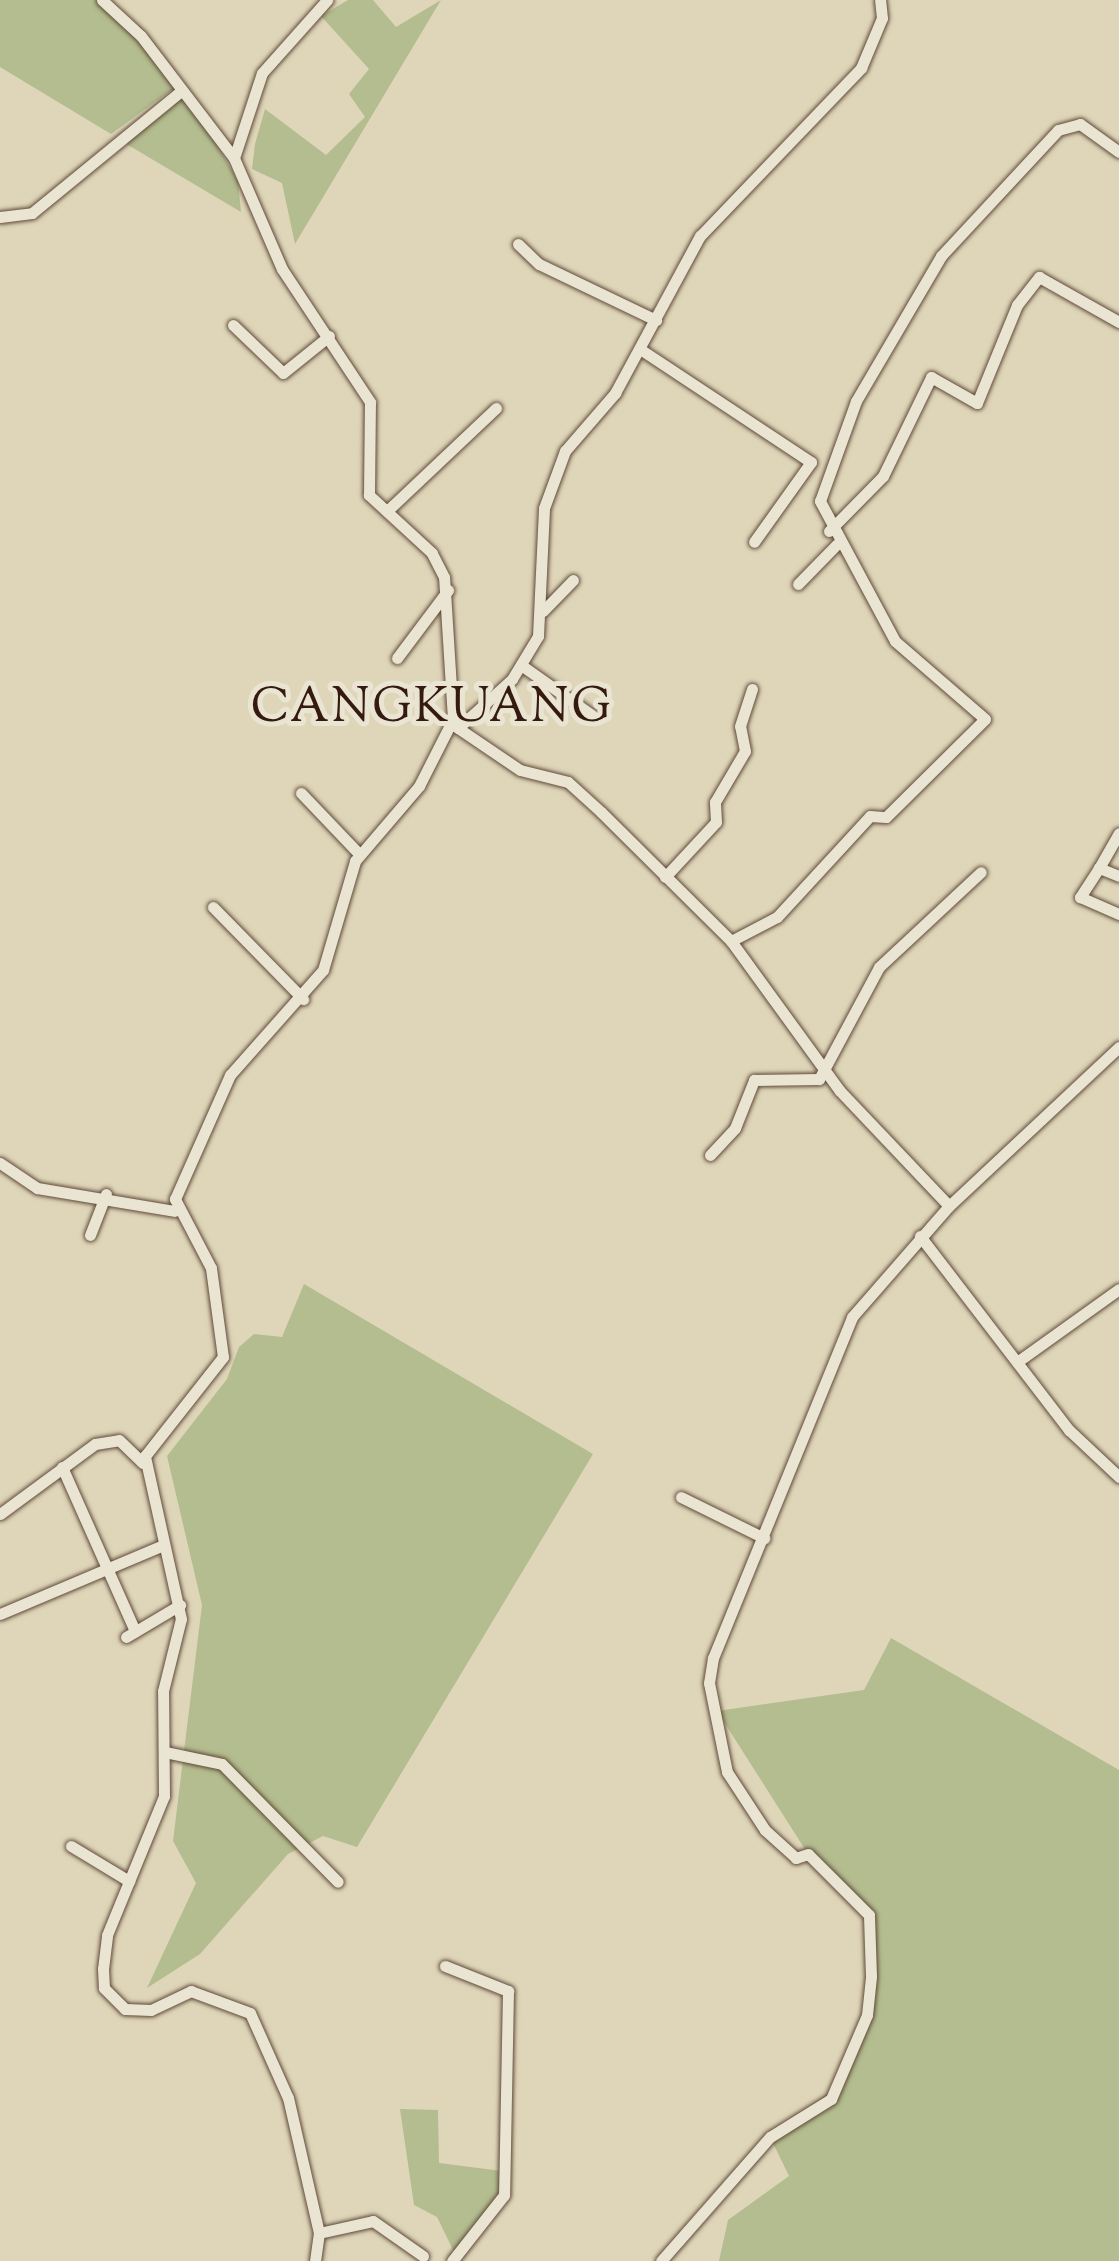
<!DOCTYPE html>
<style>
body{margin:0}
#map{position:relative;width:1119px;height:2261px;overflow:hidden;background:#dfd6b9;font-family:"Sorts Mill Goudy",serif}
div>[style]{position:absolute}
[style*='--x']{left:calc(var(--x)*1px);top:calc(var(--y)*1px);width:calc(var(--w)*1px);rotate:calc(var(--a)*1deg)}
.green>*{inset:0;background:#b3bd8f}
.roads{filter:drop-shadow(0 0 2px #604a3a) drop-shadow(0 0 2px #604a3a)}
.minor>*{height:11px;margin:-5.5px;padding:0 5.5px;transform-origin:5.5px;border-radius:5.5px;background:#eae4d2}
span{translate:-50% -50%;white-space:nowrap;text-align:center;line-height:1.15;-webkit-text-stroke:10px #eae4d2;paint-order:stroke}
.quarter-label{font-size:48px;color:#351b0f;letter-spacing:2.5px}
</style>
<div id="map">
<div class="green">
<div style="clip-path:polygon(0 0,99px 0,130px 28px,140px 26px,177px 86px,111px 134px,0 67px)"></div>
<div style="clip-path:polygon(348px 0,373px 0,396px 27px,441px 0,295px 244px,282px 183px,252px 169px,255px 144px,265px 109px,326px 155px,365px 117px,349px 94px,369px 69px,321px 16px)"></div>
<div style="clip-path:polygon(186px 92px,238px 181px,241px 212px,123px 142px)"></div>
<div style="clip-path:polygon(304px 1284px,593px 1454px,357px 1847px,323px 1836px,288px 1854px,200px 1954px,147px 1988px,196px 1883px,173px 1841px,202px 1605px,167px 1456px,227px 1379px,239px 1347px,254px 1334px,282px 1337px)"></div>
<div style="clip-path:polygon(891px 1638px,1119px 1770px,1119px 2261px,719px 2261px,728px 2220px,789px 2176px,770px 2137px,840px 2084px,867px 2015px,869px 1915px,808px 1854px,717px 1711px,864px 1690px)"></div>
<div style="clip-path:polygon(400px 2109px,438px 2110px,439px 2163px,502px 2171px,502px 2193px,455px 2254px,437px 2217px,414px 2205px)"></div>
</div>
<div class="roads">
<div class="minor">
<div style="--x:102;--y:0;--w:53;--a:42.7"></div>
<div style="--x:141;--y:36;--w:153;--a:52.7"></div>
<div style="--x:0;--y:217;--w:32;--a:-7"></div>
<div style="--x:32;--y:213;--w:191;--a:-39.3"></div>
<div style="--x:518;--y:244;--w:29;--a:44"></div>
<div style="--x:539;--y:264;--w:130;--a:25.6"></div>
<div style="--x:233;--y:325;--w:69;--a:43.8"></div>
<div style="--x:283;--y:373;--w:59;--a:-38.8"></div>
<div style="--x:640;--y:349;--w:205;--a:33.5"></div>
<div style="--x:811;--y:462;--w:98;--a:125.5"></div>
<div style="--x:387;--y:511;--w:150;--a:-43.4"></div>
<div style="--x:829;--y:531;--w:77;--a:-45.5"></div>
<div style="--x:883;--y:476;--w:110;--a:-64.1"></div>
<div style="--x:931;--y:377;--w:53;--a:29.5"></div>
<div style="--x:977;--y:403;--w:106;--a:-67.8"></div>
<div style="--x:1017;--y:305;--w:36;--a:-52"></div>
<div style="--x:1039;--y:277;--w:92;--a:29.4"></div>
<div style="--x:798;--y:584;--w:56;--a:-45.7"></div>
<div style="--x:543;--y:611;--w:43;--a:-45.9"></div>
<div style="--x:397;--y:658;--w:85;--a:-53.1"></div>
<div style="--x:521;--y:665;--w:88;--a:35.3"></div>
<div style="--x:455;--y:726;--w:78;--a:34.1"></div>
<div style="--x:520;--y:770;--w:49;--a:14"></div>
<div style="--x:568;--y:782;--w:45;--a:42.3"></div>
<div style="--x:601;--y:812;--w:183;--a:44.8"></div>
<div style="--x:731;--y:941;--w:185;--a:54"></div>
<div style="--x:840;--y:1091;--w:158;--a:46.5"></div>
<div style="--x:458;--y:728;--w:73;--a:-42.2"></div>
<div style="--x:512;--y:679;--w:50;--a:-58.8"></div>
<div style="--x:538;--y:636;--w:128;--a:-87.3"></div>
<div style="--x:544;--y:508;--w:61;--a:-69.8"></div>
<div style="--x:565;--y:451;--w:77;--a:-49.2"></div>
<div style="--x:615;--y:393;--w:179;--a:-61.6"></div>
<div style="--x:700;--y:236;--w:233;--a:-46.2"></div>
<div style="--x:861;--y:68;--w:54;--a:-67.2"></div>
<div style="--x:882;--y:18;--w:18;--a:-96"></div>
<div style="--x:301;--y:793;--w:84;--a:46.4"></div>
<div style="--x:1099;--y:868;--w:40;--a:-60.3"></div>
<div style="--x:1119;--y:876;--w:22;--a:-158"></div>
<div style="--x:1099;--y:868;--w:35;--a:123"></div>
<div style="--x:1080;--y:897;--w:43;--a:23.6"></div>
<div style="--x:665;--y:877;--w:75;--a:-47.2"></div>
<div style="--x:716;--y:822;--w:20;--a:-93"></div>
<div style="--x:715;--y:802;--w:59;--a:-59.5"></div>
<div style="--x:745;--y:751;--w:25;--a:-101"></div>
<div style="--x:740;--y:726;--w:39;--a:-72"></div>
<div style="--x:213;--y:907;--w:129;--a:45.6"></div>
<div style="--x:731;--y:941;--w:52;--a:-27.6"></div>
<div style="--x:777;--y:917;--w:137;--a:-47.4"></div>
<div style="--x:870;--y:816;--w:16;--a:4"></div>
<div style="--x:886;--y:817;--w:139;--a:-44.7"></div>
<div style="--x:985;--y:719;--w:119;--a:-139.1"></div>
<div style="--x:895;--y:641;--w:159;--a:-118.2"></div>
<div style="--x:820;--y:501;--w:106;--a:-70.2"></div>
<div style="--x:856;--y:401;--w:168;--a:-59.6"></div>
<div style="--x:941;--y:256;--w:172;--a:-47.1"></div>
<div style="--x:1058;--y:130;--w:23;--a:-15"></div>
<div style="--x:1080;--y:124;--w:48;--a:35.7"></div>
<div style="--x:710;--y:1155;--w:37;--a:-47"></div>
<div style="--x:735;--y:1128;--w:52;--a:-68.4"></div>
<div style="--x:754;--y:1080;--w:65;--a:-0.9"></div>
<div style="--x:819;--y:1079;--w:127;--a:-61.8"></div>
<div style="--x:879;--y:967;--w:139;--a:-43"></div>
<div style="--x:0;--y:1163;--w:45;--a:34"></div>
<div style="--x:37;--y:1188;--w:139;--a:9.5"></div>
<div style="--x:90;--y:1235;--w:44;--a:-68.7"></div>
<div style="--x:920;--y:1236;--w:245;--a:52.5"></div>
<div style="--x:1069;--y:1430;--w:69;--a:43.2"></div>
<div style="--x:1017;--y:1362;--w:125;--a:-35.6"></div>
<div style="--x:62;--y:1467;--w:180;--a:66"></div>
<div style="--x:681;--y:1497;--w:93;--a:26.3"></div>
<div style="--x:0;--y:1514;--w:118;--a:-36.4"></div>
<div style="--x:95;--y:1444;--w:24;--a:-9"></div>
<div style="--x:119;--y:1440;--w:33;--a:44"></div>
<div style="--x:0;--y:1614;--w:177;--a:-22.9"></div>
<div style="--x:126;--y:1637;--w:63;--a:-30.7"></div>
<div style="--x:165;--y:1752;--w:58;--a:11.9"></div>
<div style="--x:222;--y:1764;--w:165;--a:45.5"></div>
<div style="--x:71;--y:1846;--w:68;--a:31.1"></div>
<div style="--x:445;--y:1966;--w:68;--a:21.6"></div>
<div style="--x:508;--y:1991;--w:204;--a:91.1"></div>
<div style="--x:504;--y:2195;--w:84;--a:128.2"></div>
<div style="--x:319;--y:2233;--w:55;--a:-12.5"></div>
<div style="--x:373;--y:2221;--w:61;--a:35"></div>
<div style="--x:315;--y:2261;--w:28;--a:-82"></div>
<div style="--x:319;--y:2233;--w:139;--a:-102.9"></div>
<div style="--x:288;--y:2098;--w:93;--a:-114.1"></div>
<div style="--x:250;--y:2013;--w:63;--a:-159.6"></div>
<div style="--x:191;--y:1991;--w:44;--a:154.6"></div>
<div style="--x:151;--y:2010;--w:26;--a:-178"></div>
<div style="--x:125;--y:2009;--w:30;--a:-135"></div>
<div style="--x:104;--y:1988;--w:19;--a:-93"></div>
<div style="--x:103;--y:1969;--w:34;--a:-83"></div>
<div style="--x:107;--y:1935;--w:150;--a:-67.7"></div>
<div style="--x:164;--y:1796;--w:105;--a:-90.5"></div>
<div style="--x:163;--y:1691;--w:74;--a:-76"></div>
<div style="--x:181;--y:1619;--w:167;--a:-102.5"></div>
<div style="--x:145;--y:1456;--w:126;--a:-51.8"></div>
<div style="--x:223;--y:1357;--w:90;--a:-97.7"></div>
<div style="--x:211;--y:1268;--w:78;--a:-117.6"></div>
<div style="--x:175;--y:1199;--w:136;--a:-66.1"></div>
<div style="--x:230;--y:1075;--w:140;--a:-48.5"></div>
<div style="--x:323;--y:970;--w:114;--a:-73.6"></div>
<div style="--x:355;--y:861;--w:99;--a:-49.5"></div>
<div style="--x:419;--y:786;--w:75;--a:-63.1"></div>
<div style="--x:453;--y:719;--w:142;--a:-93.6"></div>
<div style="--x:444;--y:577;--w:27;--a:-117"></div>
<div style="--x:432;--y:553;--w:86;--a:-137.4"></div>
<div style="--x:369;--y:495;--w:93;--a:-89.4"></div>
<div style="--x:370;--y:402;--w:159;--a:-123.5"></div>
<div style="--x:282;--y:269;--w:121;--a:-113.4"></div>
<div style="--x:234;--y:158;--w:89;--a:-71.8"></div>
<div style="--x:262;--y:73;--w:98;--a:-48.3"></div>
<div style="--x:661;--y:2261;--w:165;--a:-48.7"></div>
<div style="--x:770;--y:2137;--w:72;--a:-31.9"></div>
<div style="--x:831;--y:2099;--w:91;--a:-66.8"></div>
<div style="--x:867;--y:2015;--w:39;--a:-84"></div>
<div style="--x:871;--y:1976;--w:61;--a:-91.9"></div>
<div style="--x:869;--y:1915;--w:86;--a:-135"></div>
<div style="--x:808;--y:1854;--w:13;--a:162"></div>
<div style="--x:796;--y:1858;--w:42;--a:-137.9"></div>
<div style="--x:765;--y:1830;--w:69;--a:-123.2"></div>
<div style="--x:727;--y:1772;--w:91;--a:-101.4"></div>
<div style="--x:709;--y:1683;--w:25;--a:-81"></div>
<div style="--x:713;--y:1658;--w:368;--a:-67.8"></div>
<div style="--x:852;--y:1317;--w:147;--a:-48.9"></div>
<div style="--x:949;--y:1206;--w:233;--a:-43.1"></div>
</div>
</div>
<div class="quarter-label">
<span style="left:432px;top:710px">CANGKUANG</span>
</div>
</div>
